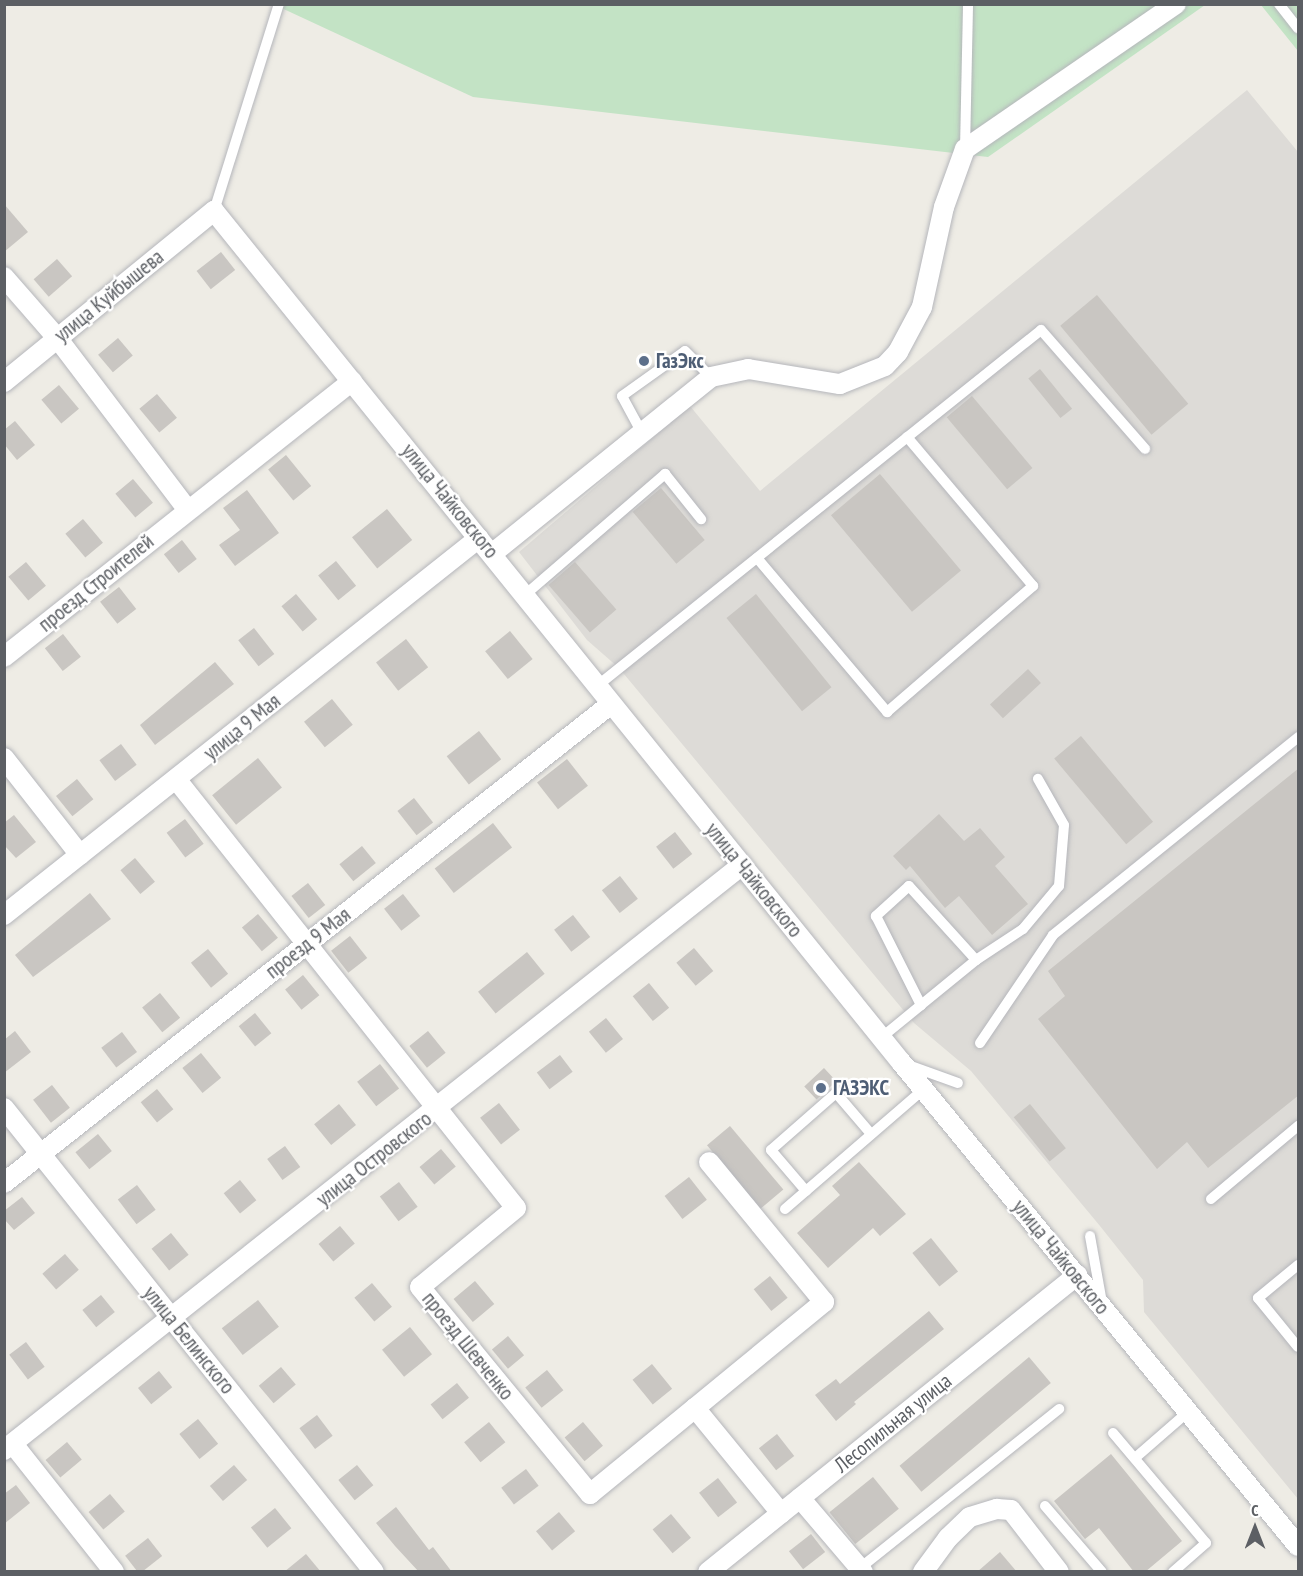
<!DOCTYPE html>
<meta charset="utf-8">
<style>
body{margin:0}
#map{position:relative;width:1303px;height:1576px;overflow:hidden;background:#eeece5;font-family:"PT Sans Narrow",sans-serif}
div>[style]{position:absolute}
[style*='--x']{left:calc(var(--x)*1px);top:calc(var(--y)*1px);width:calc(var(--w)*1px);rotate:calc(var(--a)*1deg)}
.industrial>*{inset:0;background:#dddbd7}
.green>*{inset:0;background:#c3e3c5}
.building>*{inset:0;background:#c9c6c2;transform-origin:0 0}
.roads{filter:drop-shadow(0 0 2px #b5b6bb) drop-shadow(0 0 2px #b5b6bb)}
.lane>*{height:10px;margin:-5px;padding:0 5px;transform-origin:5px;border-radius:5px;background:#fff}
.street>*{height:20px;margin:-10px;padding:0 10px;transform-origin:10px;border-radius:10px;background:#fff}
.dots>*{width:16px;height:16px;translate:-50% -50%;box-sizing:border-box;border:3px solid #fff;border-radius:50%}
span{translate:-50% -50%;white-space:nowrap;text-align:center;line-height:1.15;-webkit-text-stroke:4.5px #fff;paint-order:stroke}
.street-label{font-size:21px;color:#5c5f64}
.service-label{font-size:21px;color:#4e5e75;font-weight:700}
.left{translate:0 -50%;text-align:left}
.frame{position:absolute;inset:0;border:6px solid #5c5f64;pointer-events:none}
.north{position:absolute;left:1225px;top:1498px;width:60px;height:60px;-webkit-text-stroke:4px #fff;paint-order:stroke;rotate:0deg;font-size:16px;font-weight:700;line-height:24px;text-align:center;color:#5c5f64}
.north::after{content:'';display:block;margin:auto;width:21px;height:27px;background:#5c5f64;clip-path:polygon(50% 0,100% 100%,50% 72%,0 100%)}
</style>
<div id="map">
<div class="industrial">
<div style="clip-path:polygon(1247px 90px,1298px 152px,1298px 1499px,1144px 1312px,1143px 1280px,1100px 1226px,971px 1071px,914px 1023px,619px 668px,587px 640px,519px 552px,690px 406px,760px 491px)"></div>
</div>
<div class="green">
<div style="clip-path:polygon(275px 5px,1205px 5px,988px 157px,473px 97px)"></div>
<div style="clip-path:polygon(1261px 5px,1298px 5px,1298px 51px)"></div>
</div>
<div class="building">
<div style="clip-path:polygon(4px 204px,28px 232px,4px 252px)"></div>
<div style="left:221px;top:252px;width:23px;height:31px;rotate:52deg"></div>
<div style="left:57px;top:259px;width:23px;height:31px;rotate:49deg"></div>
<div style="left:1097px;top:295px;width:142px;height:48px;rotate:50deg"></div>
<div style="left:118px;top:338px;width:23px;height:26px;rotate:50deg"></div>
<div style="left:1040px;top:369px;width:51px;height:15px;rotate:51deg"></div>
<div style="left:59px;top:385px;width:31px;height:23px;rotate:50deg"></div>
<div style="left:157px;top:394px;width:31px;height:23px;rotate:50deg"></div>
<div style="left:972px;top:396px;width:94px;height:33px;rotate:50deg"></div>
<div style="clip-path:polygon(15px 421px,35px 445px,17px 460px,4px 444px,4px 430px)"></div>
<div style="left:286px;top:455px;width:40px;height:23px;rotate:51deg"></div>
<div style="left:880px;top:474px;width:126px;height:64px;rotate:50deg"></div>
<div style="left:133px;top:479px;width:31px;height:23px;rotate:50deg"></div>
<div style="left:661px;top:488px;width:68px;height:37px;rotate:50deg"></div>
<div style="clip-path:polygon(247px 490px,279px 533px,235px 566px,219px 545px,240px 530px,223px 508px)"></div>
<div style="left:387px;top:509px;width:40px;height:45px;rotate:51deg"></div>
<div style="left:83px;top:519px;width:31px;height:23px;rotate:50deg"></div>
<div style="left:182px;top:540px;width:24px;height:23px;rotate:52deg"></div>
<div style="left:336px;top:561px;width:32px;height:23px;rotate:51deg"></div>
<div style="left:26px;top:562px;width:31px;height:23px;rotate:50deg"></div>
<div style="left:575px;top:562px;width:63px;height:35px;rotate:49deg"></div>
<div style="left:119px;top:587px;width:28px;height:24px;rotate:52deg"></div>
<div style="left:296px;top:594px;width:33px;height:19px;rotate:50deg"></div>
<div style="left:756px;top:594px;width:120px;height:38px;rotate:51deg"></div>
<div style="left:254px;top:628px;width:33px;height:20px;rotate:52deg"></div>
<div style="left:510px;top:631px;width:36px;height:32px;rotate:51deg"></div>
<div style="left:63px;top:634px;width:29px;height:23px;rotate:52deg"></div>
<div style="left:406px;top:639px;width:36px;height:38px;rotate:52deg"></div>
<div style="clip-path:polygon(215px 662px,234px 684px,155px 745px,140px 725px)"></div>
<div style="left:1028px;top:669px;width:19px;height:52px;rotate:47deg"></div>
<div style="left:332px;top:699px;width:33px;height:36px;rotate:51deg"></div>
<div style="left:479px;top:731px;width:36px;height:41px;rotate:52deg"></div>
<div style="left:1081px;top:736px;width:112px;height:35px;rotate:50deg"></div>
<div style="left:121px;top:744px;width:26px;height:27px;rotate:53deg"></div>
<div style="left:258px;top:758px;width:38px;height:59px;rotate:51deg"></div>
<div style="left:567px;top:759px;width:34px;height:38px;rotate:52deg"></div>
<div style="clip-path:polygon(1299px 768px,1299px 1095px,1208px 1168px,1187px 1142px,1157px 1169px,1038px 1019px,1065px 996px,1048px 971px)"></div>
<div style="left:77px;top:779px;width:26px;height:27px;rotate:51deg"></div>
<div style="left:414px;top:798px;width:31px;height:21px;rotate:52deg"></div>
<div style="clip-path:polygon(939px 814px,964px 841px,980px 828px,1005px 857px,995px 866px,1028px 904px,992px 935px,959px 896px,945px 908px,910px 866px,906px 870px,893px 856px)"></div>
<div style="clip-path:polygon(14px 815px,36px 842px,16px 858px,4px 845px,4px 823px)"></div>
<div style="left:185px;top:819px;width:31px;height:23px;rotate:53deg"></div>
<div style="left:493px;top:823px;width:31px;height:74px;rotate:52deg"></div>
<div style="left:675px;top:832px;width:28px;height:24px;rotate:52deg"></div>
<div style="left:362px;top:846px;width:22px;height:29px;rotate:51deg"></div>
<div style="left:135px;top:858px;width:31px;height:19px;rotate:50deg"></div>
<div style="left:620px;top:876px;width:29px;height:23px;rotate:52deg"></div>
<div style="left:308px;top:883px;width:28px;height:21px;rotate:52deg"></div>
<div style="clip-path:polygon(90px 893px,111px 919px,33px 977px,15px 955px)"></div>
<div style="left:403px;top:894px;width:28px;height:24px;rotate:52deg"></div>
<div style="left:258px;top:914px;width:31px;height:21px;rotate:50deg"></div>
<div style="left:573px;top:915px;width:28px;height:24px;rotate:52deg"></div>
<div style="left:350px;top:936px;width:28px;height:24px;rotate:52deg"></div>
<div style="left:694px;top:948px;width:30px;height:23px;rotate:50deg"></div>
<div style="left:208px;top:949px;width:32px;height:22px;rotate:51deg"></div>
<div style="left:527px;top:952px;width:28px;height:63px;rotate:51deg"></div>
<div style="left:303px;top:975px;width:26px;height:23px;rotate:51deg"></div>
<div style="left:649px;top:983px;width:32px;height:21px;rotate:51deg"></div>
<div style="left:160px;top:993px;width:32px;height:23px;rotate:51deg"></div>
<div style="left:255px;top:1013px;width:26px;height:21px;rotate:51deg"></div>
<div style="left:606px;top:1018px;width:27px;height:22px;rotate:51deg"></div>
<div style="clip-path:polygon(15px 1031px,31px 1052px,4px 1073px,4px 1040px)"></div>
<div style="left:428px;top:1031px;width:28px;height:24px;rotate:51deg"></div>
<div style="left:122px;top:1032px;width:25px;height:26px;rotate:53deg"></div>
<div style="left:201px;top:1053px;width:32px;height:24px;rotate:51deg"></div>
<div style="left:560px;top:1055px;width:21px;height:29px;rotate:53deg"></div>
<div style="left:380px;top:1064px;width:31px;height:29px;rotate:52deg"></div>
<div style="left:824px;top:1068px;width:18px;height:27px;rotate:47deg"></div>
<div style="left:52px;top:1085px;width:29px;height:24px;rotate:52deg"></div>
<div style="left:157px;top:1089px;width:26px;height:21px;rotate:51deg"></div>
<div style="left:499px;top:1103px;width:34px;height:24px;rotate:52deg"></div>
<div style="left:339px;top:1104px;width:27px;height:32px;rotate:51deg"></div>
<div style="left:1030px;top:1104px;width:57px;height:21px;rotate:51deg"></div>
<div style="left:730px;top:1126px;width:83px;height:30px;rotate:50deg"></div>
<div style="left:98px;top:1134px;width:22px;height:29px;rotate:51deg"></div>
<div style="left:285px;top:1146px;width:26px;height:22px;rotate:54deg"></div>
<div style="left:441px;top:1149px;width:23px;height:28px;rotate:50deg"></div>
<div style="clip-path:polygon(859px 1162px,906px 1214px,880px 1236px,873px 1228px,828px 1268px,797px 1233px,840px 1195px,832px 1186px)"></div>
<div style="left:689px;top:1177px;width:29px;height:31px;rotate:52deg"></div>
<div style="left:240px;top:1180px;width:26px;height:21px;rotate:51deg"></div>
<div style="left:399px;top:1182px;width:31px;height:24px;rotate:53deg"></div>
<div style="left:137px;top:1185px;width:31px;height:24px;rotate:53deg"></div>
<div style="clip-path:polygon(22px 1197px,35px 1213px,14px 1230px,4px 1219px,4px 1211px)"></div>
<div style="left:340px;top:1226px;width:23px;height:28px;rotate:50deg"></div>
<div style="left:171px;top:1233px;width:28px;height:25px;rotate:51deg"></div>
<div style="left:931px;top:1238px;width:43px;height:24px;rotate:51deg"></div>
<div style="left:65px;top:1254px;width:21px;height:30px;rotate:49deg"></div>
<div style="left:770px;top:1276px;width:28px;height:21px;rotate:51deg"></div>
<div style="left:475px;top:1281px;width:30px;height:28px;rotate:50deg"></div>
<div style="left:372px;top:1283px;width:31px;height:23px;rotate:50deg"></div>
<div style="left:101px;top:1295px;width:22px;height:24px;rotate:51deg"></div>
<div style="left:258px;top:1300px;width:34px;height:46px;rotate:52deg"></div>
<div style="clip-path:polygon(929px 1311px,944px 1329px,854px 1402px,856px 1404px,836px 1421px,815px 1395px,836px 1379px,840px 1384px)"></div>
<div style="left:410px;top:1327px;width:35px;height:36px;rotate:51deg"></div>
<div style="left:508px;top:1336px;width:25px;height:21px;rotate:50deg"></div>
<div style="left:26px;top:1342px;width:31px;height:21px;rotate:53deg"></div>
<div style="left:1029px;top:1357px;width:34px;height:169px;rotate:50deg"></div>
<div style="left:652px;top:1364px;width:32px;height:25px;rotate:51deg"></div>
<div style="left:281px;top:1367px;width:23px;height:29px;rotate:50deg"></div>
<div style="left:547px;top:1370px;width:26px;height:28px;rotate:51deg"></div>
<div style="left:159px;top:1371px;width:21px;height:27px;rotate:51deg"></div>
<div style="left:457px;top:1383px;width:19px;height:34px;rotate:51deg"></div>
<div style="left:317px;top:1415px;width:26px;height:22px;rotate:53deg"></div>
<div style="left:198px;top:1419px;width:32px;height:24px;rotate:51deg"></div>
<div style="left:489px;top:1422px;width:26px;height:32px;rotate:51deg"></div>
<div style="left:583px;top:1422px;width:31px;height:24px;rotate:50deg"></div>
<div style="left:777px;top:1434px;width:28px;height:23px;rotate:52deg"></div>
<div style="left:67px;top:1442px;width:23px;height:28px;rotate:50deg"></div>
<div style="clip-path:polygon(1111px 1454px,1182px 1541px,1145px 1572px,1134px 1572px,1099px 1528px,1085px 1539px,1054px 1501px)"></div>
<div style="left:234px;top:1465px;width:20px;height:32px;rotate:49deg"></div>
<div style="left:357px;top:1465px;width:26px;height:24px;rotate:51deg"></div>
<div style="left:526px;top:1469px;width:21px;height:31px;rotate:53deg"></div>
<div style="left:873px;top:1477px;width:41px;height:56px;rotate:51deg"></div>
<div style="left:718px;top:1478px;width:31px;height:24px;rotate:52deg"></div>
<div style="clip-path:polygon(16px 1485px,30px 1503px,4px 1524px,4px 1494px)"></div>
<div style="left:110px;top:1494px;width:23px;height:28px;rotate:50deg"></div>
<div style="clip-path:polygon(396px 1507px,429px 1550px,433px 1547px,452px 1572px,419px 1572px,395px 1546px,376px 1523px)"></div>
<div style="left:275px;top:1508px;width:26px;height:31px;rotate:51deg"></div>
<div style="left:559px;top:1512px;width:25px;height:30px;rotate:50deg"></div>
<div style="left:671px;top:1514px;width:31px;height:24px;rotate:50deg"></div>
<div style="left:811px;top:1534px;width:23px;height:28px;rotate:52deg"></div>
<div style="left:148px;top:1538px;width:23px;height:29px;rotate:52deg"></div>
<div style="clip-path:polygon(1000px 1552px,1017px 1572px,977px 1572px)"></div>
<div style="clip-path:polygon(306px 1554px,321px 1572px,284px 1572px)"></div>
</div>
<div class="roads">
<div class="lane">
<div style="--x:1279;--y:4;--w:31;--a:52"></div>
<div style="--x:965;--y:149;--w:145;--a:-88.8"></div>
<div style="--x:214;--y:211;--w:217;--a:-72.6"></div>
<div style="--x:642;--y:433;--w:42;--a:-118.4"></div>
<div style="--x:622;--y:396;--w:77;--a:-35.5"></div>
<div style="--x:685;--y:351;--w:37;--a:45"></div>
<div style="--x:757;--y:558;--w:202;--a:49.8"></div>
<div style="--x:887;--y:712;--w:193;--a:-40.8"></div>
<div style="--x:1033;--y:586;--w:195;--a:-130.2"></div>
<div style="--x:526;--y:594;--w:184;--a:-40.8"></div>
<div style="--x:665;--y:474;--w:58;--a:51.3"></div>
<div style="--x:597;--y:686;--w:569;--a:-38.72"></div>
<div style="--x:1041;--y:330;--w:158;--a:48.8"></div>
<div style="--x:976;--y:960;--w:56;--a:-33.4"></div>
<div style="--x:1023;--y:929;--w:56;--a:-50.1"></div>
<div style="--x:1059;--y:886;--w:61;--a:-85.3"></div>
<div style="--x:1064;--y:825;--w:53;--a:-119.5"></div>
<div style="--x:882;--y:1037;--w:50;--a:-39.4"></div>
<div style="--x:921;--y:1005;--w:71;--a:-39.3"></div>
<div style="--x:976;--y:960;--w:100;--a:-132.2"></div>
<div style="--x:909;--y:886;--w:45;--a:137.7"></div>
<div style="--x:876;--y:916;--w:100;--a:63.2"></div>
<div style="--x:980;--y:1043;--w:130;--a:-55.9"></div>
<div style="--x:1053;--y:935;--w:315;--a:-38.9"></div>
<div style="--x:908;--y:1065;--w:53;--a:19.8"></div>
<div style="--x:806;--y:1191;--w:54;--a:-130.5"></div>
<div style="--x:771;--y:1150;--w:86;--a:-41.2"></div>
<div style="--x:836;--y:1093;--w:54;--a:49.5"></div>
<div style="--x:1211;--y:1199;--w:114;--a:-40"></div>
<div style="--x:785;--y:1209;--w:182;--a:-40.8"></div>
<div style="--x:1090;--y:1236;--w:68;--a:79.8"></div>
<div style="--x:1298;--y:1265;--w:52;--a:140.5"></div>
<div style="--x:1258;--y:1298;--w:63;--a:50.8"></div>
<div style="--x:1113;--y:1433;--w:144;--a:49.8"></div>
<div style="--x:1206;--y:1543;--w:44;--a:138.7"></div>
<div style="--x:1135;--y:1458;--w:70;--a:-41"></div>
<div style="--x:1045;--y:1506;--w:87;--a:49.2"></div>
<div style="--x:860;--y:1568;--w:255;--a:-38.6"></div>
</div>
<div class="street">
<div style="--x:4;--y:277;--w:82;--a:48.9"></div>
<div style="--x:58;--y:339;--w:215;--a:52.8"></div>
<div style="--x:4;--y:382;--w:271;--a:-39.2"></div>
<div style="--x:214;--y:211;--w:1094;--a:51.09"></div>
<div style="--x:901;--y:1062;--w:626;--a:50.64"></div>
<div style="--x:493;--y:553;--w:280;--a:-38.9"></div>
<div style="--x:711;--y:377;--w:38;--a:-12"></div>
<div style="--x:748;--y:369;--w:93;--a:9.3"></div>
<div style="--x:840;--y:384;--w:48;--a:-21.8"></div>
<div style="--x:885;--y:366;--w:19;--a:-47"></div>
<div style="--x:898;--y:352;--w:51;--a:-61.9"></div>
<div style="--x:922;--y:307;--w:102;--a:-77.6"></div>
<div style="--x:944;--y:207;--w:62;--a:-70.1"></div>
<div style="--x:965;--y:149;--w:256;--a:-34.5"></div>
<div style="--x:4;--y:657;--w:444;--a:-38.4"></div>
<div style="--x:4;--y:758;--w:123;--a:51.9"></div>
<div style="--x:176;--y:779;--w:547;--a:51.6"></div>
<div style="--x:516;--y:1208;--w:124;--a:140.5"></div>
<div style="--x:420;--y:1287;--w:268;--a:50.6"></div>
<div style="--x:590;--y:1494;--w:136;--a:-39.3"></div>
<div style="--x:695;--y:1408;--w:136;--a:50.7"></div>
<div style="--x:4;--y:915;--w:606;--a:-38.44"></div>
<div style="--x:4;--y:1108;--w:593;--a:51.43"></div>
<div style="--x:4;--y:1183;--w:773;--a:-38.28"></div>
<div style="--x:695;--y:1408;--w:167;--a:-39.4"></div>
<div style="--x:824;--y:1302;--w:181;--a:-129.4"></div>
<div style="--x:13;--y:1444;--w:163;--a:51.7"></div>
<div style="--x:4;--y:1450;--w:942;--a:-38.4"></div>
<div style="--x:800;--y:1498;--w:97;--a:49.6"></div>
<div style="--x:708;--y:1572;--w:474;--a:-38.8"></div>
<div style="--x:923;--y:1572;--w:42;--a:-53.7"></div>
<div style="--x:948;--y:1538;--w:30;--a:-44"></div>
<div style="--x:970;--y:1517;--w:28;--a:-17"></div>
<div style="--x:997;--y:1509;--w:14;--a:4"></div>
<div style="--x:1011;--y:1510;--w:78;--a:52.3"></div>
</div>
</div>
<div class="dots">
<div style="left:644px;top:361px;background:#5c6f8a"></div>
<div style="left:821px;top:1088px;background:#5c6f8a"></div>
</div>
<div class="street-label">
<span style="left:109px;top:296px;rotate:-39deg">улица Куйбышева</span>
<span style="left:450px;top:501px;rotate:51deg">улица Чайковского</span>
<span style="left:96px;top:583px;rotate:-39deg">проезд Строителей</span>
<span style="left:242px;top:727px;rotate:-39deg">улица 9 Мая</span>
<span style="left:754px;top:880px;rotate:51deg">улица Чайковского</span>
<span style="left:308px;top:943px;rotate:-38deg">проезд 9 Мая</span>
<span style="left:374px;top:1159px;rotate:-38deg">улица Островского</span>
<span style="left:1061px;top:1257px;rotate:51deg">улица Чайковского</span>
<span style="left:189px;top:1340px;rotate:51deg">улица Белинского</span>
<span style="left:468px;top:1346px;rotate:51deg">проезд Шевченко</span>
<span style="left:893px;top:1423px;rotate:-39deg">Лесопильная улица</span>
</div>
<div class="service-label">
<span class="left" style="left:656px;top:361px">ГазЭкс</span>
<span class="left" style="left:833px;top:1088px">ГАЗЭКС</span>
</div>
<div class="frame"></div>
<div class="north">С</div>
</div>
